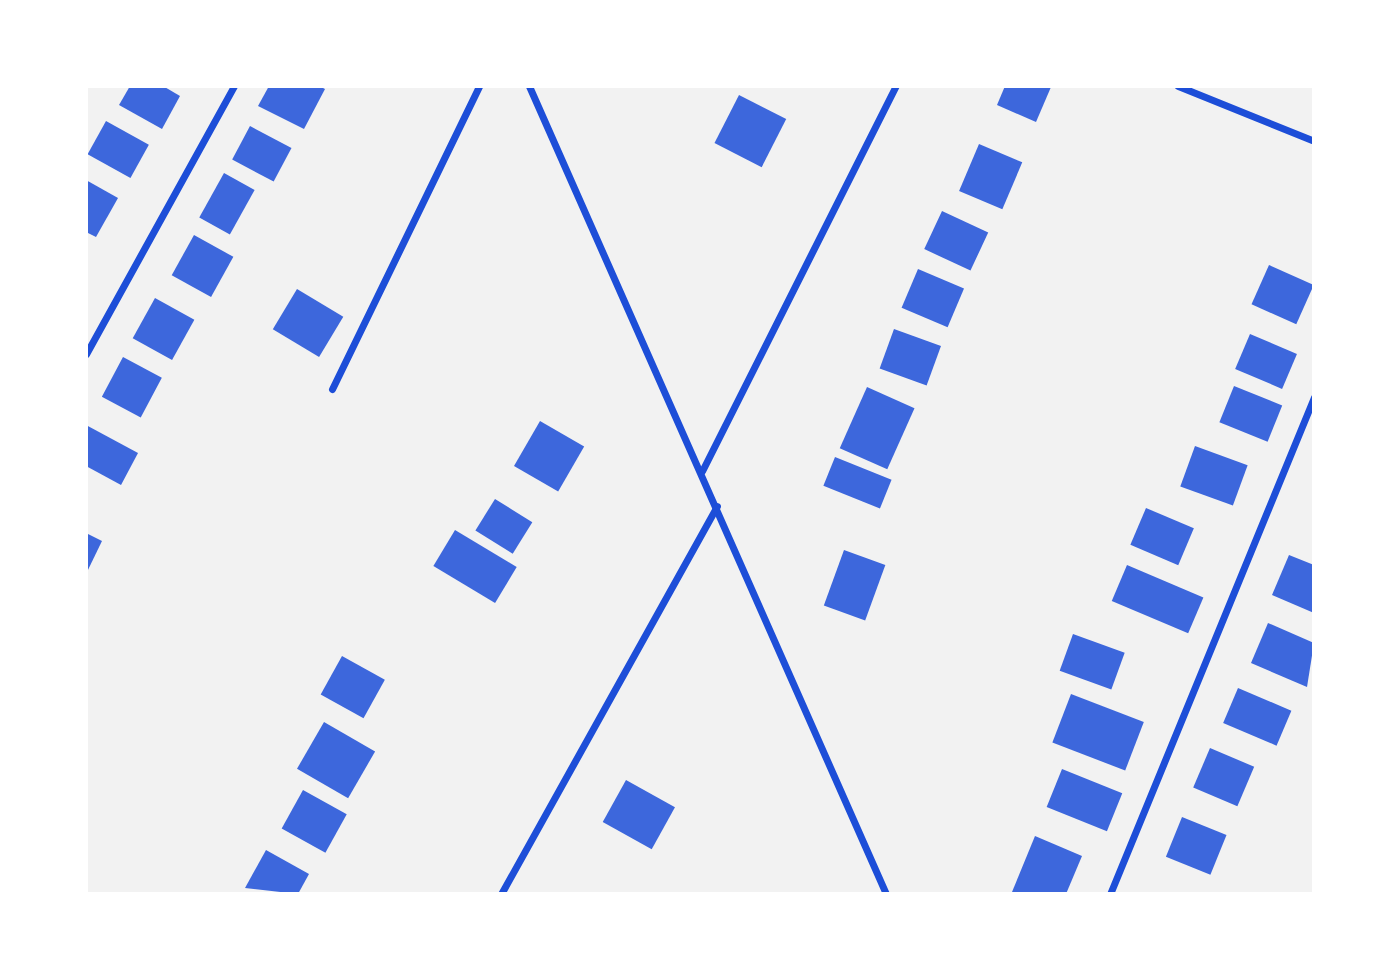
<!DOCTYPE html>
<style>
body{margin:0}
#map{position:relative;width:1400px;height:980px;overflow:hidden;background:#f2f2f2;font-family:Rubik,sans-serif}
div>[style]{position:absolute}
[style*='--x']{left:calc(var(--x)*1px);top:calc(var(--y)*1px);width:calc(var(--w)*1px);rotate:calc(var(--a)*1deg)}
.building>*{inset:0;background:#3d67dc;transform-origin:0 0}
.minor>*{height:7px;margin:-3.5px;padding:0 3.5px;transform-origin:3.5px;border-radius:3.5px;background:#1d4ed8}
span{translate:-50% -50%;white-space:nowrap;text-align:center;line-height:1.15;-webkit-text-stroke:6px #fff;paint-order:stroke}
.frame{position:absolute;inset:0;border:88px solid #fff;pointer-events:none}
</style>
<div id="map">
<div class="building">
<div style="clip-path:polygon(130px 86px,163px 86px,180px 96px,162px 129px,119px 105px)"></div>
<div style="clip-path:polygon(269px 86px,319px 86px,325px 89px,304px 129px,258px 106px)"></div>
<div style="clip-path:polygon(1005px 86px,1051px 87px,1036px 122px,997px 105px)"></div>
<div style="left:739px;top:95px;width:53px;height:54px;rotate:27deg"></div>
<div style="left:106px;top:121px;width:49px;height:38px;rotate:29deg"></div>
<div style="left:250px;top:126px;width:47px;height:38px;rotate:28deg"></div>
<div style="left:979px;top:144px;width:47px;height:51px;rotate:23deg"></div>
<div style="left:224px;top:173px;width:35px;height:51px;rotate:29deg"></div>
<div style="clip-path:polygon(86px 180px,118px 198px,96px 237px,86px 232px)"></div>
<div style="left:942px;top:211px;width:51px;height:42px;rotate:25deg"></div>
<div style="left:194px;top:235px;width:45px;height:46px;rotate:29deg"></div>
<div style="left:1269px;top:265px;width:49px;height:43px;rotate:24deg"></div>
<div style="left:918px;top:269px;width:50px;height:42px;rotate:23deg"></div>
<div style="left:297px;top:289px;width:54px;height:47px;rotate:31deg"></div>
<div style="left:155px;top:298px;width:45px;height:46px;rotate:29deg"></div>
<div style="left:894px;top:329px;width:50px;height:42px;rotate:20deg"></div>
<div style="left:1250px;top:334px;width:51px;height:38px;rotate:23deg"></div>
<div style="left:123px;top:357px;width:44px;height:45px;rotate:28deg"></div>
<div style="left:1234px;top:386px;width:52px;height:39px;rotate:22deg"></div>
<div style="left:867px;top:387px;width:52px;height:67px;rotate:24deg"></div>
<div style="left:540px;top:421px;width:51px;height:52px;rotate:30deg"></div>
<div style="clip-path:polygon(86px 425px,138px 453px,121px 485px,86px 466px)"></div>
<div style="left:1195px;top:446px;width:56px;height:43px;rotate:20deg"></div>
<div style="left:835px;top:457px;width:61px;height:31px;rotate:22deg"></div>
<div style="left:495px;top:499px;width:44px;height:37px;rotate:32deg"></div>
<div style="left:1146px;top:508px;width:52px;height:40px;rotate:23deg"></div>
<div style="left:455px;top:530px;width:72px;height:42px;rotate:31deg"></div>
<div style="clip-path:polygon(86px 533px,102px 541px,86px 574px)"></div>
<div style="left:844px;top:550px;width:44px;height:59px;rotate:20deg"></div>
<div style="clip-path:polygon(1289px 555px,1314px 565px,1314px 613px,1272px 595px)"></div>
<div style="left:1127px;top:565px;width:83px;height:39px;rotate:23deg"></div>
<div style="clip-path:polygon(1268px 623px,1314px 643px,1307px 687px,1251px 663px)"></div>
<div style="left:1073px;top:634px;width:55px;height:39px;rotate:20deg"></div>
<div style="left:342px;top:656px;width:49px;height:44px;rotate:29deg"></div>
<div style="left:1238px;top:688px;width:58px;height:38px;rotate:23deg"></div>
<div style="left:1071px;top:694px;width:78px;height:52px;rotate:21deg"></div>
<div style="left:324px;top:722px;width:59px;height:54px;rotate:30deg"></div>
<div style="left:1210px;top:748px;width:48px;height:43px;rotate:23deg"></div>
<div style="left:1062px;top:769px;width:65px;height:41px;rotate:22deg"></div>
<div style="left:626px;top:780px;width:56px;height:48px;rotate:29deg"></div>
<div style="left:303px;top:790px;width:50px;height:44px;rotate:29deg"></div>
<div style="left:1182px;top:817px;width:48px;height:43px;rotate:22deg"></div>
<div style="clip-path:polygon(1035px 836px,1082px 856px,1066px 894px,1012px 892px)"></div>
<div style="clip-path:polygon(266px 850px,309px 874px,298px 894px,245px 888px)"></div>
</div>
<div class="minor">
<div style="--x:529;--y:86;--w:883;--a:66.16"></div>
<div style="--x:1178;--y:86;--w:147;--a:22"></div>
<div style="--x:86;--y:354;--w:306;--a:-61.1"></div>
<div style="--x:332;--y:389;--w:337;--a:-64.1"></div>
<div style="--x:702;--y:471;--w:431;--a:-63.3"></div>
<div style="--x:501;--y:894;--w:444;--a:-60.9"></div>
<div style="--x:1110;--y:894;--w:537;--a:-67.68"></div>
</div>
<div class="frame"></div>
</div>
